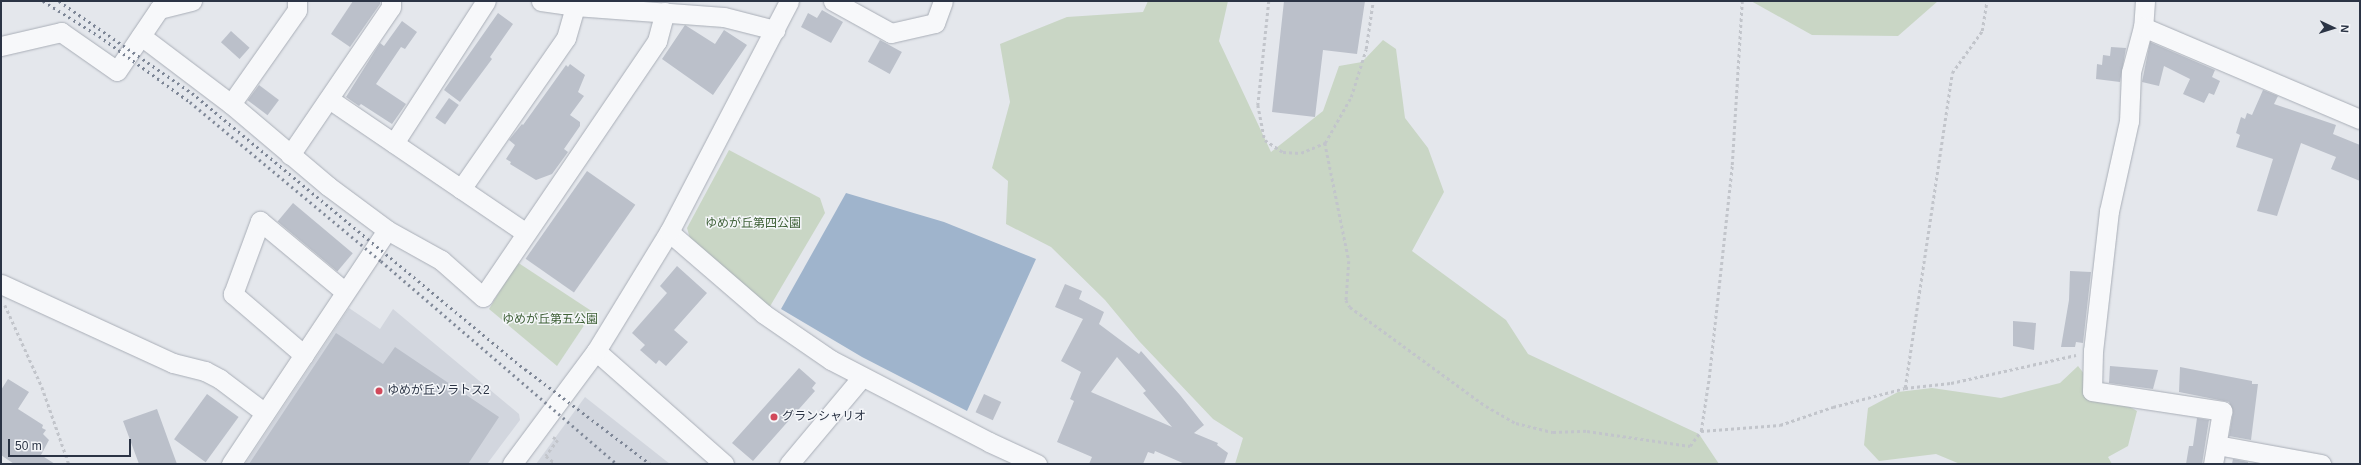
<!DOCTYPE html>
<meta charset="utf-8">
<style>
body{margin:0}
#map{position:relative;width:2361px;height:465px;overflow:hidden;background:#e4e7ec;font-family:Arial,"Noto Sans JP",sans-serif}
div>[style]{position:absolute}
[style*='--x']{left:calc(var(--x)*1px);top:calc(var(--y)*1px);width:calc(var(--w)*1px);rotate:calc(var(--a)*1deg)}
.built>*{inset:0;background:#d2d6de}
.green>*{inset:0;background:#c9d6c5}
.water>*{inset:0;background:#9fb4cc}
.building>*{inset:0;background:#bbc0ca;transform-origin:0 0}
.path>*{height:2.5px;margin-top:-1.25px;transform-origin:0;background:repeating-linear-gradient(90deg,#c2c5cb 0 3px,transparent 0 6px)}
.roads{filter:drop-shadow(0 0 1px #a9aeb7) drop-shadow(0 0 1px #a9aeb7)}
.minor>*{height:19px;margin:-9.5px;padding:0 9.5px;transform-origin:9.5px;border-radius:9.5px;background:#f7f8fa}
.rail>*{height:3px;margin-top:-1.5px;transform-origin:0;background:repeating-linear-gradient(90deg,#7d8696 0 2px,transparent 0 6px)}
.dots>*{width:11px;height:11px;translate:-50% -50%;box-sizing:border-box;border:2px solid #f4f6f9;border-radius:50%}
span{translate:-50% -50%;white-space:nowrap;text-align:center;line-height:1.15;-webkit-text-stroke:3px #f4f6f9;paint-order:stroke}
.park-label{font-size:12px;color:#3f6138}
.poi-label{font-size:12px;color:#2b3445}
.left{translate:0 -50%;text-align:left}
.frame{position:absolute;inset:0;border:2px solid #2b3445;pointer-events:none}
.north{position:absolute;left:2313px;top:8px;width:40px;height:40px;-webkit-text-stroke:3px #f4f6f9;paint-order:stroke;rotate:94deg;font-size:11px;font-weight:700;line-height:16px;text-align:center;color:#2b3445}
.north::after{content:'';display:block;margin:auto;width:14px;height:18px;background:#2b3445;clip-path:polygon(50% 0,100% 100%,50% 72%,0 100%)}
.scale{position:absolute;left:8px;top:439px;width:123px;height:18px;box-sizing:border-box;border:2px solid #2b3445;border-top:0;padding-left:5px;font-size:12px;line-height:14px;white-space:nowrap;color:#2b3445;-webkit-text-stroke:3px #f4f6f9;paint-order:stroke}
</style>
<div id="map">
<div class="built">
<div style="clip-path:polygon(349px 308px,380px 329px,393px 309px,519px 414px,520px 420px,487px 464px,245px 464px)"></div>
<div style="clip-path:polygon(585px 397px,670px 464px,536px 464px)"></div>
</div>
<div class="green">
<div style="clip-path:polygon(1148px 1px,1228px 1px,1219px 41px,1271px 152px,1323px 111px,1339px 66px,1362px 62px,1383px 40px,1396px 49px,1405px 118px,1428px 148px,1444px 192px,1412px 251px,1506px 320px,1528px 354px,1699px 434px,1719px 464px,1235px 464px,1243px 438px,1213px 419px,1139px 341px,1105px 300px,1051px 247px,1006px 224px,1008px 181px,992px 168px,1010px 102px,1000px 44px,1067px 17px,1143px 12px)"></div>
<div style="clip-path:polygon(1751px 1px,1938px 1px,1898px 36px,1812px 35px)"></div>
<div style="clip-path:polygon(729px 150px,820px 198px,825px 213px,769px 308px,691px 242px,687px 228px)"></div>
<div style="clip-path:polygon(517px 262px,593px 312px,557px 366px,489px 309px)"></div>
<div style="clip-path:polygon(2078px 366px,2093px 385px,2137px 411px,2128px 446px,2108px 457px,2112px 464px,1960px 464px,1936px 454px,1879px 461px,1864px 445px,1868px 408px,1898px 392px,1932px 388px,2001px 398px,2060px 383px)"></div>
</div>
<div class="water">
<div style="clip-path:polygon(846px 193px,944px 222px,1036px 259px,967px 411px,862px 357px,781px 309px)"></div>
</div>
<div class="building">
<div style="clip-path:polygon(353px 1px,380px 1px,380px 4px,350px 47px,331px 34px)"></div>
<div style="clip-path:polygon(1284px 1px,1365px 1px,1357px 54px,1323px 50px,1315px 117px,1272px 112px)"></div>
<div style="clip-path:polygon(822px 10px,843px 22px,831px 43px,801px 27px,808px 13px,817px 18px)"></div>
<div style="clip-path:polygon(498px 13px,513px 24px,490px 57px,492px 59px,460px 102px,444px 90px)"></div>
<div style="clip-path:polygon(402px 21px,417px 32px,405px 49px,401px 47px,376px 84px,406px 104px,392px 124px,361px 104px,359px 106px,346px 97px,380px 43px,384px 46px)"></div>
<div style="clip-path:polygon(685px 25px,715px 44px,724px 30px,747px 45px,713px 95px,662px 59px)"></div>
<div style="left:231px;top:31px;width:25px;height:15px;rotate:42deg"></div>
<div style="left:880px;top:40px;width:25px;height:25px;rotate:29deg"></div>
<div style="clip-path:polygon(2150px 42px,2215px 70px,2212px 77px,2220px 81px,2214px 95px,2209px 93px,2204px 103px,2183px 94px,2190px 79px,2164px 66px,2159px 86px,2142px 82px)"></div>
<div style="clip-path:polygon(2111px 47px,2126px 48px,2120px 82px,2096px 79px,2097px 64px,2102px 65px,2103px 55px,2110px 56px)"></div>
<div style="clip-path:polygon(570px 64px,585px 75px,578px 92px,584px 96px,570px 115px,580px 122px,580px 126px,564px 149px,568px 152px,552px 174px,536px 180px,510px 164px,511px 162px,506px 159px,515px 145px,509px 140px,522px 124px,523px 125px,566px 65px,568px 67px)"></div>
<div style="left:259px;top:85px;width:25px;height:19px;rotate:37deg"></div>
<div style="clip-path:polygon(2263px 90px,2278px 96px,2274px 104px,2336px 125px,2333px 134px,2360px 145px,2360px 181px,2331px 169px,2336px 157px,2301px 143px,2277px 216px,2257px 211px,2273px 159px,2236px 147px,2240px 135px,2236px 133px,2241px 117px,2245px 119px,2247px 113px,2252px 115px)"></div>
<div style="left:449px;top:98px;width:12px;height:24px;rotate:35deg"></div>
<div style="left:587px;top:171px;width:59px;height:107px;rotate:35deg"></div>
<div style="left:293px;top:203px;width:78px;height:24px;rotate:40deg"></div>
<div style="clip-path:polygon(677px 266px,707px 293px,674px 330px,688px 342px,666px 366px,659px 360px,656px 364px,640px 350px,645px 345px,632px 333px,667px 293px,660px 286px)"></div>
<div style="clip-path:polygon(2070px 271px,2091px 272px,2083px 343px,2076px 342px,2075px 347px,2061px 347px,2069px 300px)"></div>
<div style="clip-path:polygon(evenodd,1065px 284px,1082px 291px,1079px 299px,1104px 312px,1099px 324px,1139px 354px,1141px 351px,1180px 395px,1204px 425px,1194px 433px,1218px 443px,1217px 445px,1228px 453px,1224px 464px,1185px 464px,1155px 451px,1154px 454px,1148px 452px,1143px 464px,1089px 464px,1092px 457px,1057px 442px,1074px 401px,1070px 399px,1081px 372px,1061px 361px,1083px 319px,1055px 307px,1065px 284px,1117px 357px,1146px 391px,1143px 393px,1172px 427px,1091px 392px,1117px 357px)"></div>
<div style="clip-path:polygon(2013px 321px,2036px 323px,2034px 350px,2013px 346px)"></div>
<div style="clip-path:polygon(336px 333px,383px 364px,395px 347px,499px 417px,468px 464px,249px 464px)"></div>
<div style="clip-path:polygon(2110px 366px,2158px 370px,2153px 389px,2109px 383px)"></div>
<div style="clip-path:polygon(2180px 367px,2252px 381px,2252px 384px,2258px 384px,2251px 440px,2229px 436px,2233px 412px,2229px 402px,2179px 392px)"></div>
<div style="clip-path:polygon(799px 368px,816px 383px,812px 388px,815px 391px,753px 461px,732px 443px)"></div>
<div style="clip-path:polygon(8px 379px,29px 392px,18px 409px,43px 425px,42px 428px,46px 430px,43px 434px,49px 440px,41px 455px,55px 464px,14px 464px,1px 455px,1px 390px)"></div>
<div style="left:207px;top:394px;width:39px;height:56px;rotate:36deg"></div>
<div style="left:984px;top:394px;width:19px;height:20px;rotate:25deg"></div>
<div style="clip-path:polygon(157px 409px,170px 445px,177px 464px,139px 464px,123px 421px)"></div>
<div style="clip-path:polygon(2197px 418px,2209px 420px,2202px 464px,2186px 464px,2189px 446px,2193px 446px)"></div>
<div style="clip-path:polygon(2233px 459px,2248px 462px,2248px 464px,2232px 464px)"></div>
</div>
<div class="path">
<div style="--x:1269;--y:1;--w:105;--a:96"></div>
<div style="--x:1258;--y:105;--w:36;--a:79"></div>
<div style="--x:1265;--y:140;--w:22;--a:34"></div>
<div style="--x:1283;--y:152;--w:18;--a:3"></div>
<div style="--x:1301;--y:153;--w:26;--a:-23"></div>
<div style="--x:1325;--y:143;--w:53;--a:-60.5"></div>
<div style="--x:1351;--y:97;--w:50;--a:-72.6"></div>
<div style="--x:1366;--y:49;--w:49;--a:-81.7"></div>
<div style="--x:1325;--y:143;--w:120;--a:78.5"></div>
<div style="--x:1349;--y:261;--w:39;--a:94"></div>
<div style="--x:1346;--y:300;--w:8;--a:60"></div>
<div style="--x:1350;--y:307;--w:168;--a:36.1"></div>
<div style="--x:1486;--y:406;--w:34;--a:30"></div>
<div style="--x:1516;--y:423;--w:38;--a:14"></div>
<div style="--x:1553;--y:432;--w:34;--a:-2"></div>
<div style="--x:1587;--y:431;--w:104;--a:8.3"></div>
<div style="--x:1690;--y:446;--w:19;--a:-54"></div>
<div style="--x:1701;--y:431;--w:54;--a:-81.4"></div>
<div style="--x:1709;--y:378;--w:214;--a:-83.8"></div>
<div style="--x:1732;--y:165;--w:164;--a:-86.5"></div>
<div style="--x:5;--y:305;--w:90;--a:65.7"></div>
<div style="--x:42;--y:387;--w:82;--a:70.7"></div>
<div style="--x:1905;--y:388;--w:318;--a:-81.5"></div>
<div style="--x:1952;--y:73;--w:52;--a:-54.5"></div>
<div style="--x:1982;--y:31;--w:30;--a:-81"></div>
<div style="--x:1701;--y:431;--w:79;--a:-4.3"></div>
<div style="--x:1780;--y:425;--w:56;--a:-18.8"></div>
<div style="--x:1833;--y:407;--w:74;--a:-14.8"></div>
<div style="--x:1905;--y:388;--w:46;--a:-6.2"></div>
<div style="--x:1951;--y:383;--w:128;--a:-12.6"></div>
<div style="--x:553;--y:437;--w:6;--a:31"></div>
<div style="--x:558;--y:440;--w:20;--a:127"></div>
<div style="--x:546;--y:456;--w:13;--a:39"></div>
</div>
<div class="roads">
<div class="minor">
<div style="--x:541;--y:1;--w:34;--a:8"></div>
<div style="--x:575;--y:6;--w:149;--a:4.2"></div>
<div style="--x:724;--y:17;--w:53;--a:14.3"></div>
<div style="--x:833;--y:1;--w:66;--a:28.9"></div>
<div style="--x:891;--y:33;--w:45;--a:-12.8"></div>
<div style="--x:935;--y:23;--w:23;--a:-70"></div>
<div style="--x:2145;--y:1;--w:26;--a:94"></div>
<div style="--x:2143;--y:27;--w:47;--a:104.9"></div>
<div style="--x:2131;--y:72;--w:49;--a:92.3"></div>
<div style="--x:2129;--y:121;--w:92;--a:102.5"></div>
<div style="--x:2109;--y:211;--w:141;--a:96.5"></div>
<div style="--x:2093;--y:351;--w:40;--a:91.4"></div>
<div style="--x:2092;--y:391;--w:132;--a:8.7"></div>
<div style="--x:2222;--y:411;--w:54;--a:99.6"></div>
<div style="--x:2143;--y:27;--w:236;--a:23"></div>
<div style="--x:141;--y:36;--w:113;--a:37.1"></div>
<div style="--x:231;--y:104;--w:127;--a:40.2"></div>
<div style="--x:328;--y:186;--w:74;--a:36.7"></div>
<div style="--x:387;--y:230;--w:62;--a:29.1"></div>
<div style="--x:441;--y:260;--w:56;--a:41.4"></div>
<div style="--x:483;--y:297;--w:310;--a:-55.8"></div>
<div style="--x:657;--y:41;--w:30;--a:-75"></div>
<div style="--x:1;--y:46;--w:62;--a:-13.1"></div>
<div style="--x:61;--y:32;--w:68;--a:34.9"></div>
<div style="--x:117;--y:71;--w:75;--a:-55.9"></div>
<div style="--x:159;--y:9;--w:34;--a:-14"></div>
<div style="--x:329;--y:99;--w:238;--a:34.2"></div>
<div style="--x:231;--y:104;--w:115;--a:-54.9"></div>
<div style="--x:297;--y:10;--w:9;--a:-90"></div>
<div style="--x:394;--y:143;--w:169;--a:-57.1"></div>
<div style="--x:290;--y:155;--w:179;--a:-55.7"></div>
<div style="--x:391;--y:7;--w:6;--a:-90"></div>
<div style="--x:461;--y:189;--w:184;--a:-55.2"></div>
<div style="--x:566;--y:38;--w:33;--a:-74"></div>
<div style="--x:669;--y:232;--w:125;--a:40.8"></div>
<div style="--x:764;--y:314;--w:81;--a:34.5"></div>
<div style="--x:831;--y:360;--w:178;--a:27.4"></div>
<div style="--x:989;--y:442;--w:53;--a:24.6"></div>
<div style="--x:1;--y:284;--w:189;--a:24.7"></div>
<div style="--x:173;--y:363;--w:33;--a:14"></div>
<div style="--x:205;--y:371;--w:17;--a:28"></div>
<div style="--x:220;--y:379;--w:56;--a:37.1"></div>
<div style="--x:596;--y:351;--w:171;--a:41.4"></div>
<div style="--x:304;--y:355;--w:94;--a:-139.3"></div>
<div style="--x:233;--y:294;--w:78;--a:-69.7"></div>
<div style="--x:260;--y:221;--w:109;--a:39.8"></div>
<div style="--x:2217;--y:445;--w:106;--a:10.4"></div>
<div style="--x:231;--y:464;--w:281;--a:-56.3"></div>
<div style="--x:512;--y:464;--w:141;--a:-53.4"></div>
<div style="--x:596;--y:351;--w:140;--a:-58.5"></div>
<div style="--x:669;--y:232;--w:260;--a:-62.5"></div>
<div style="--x:789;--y:464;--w:114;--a:-50"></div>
</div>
</div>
<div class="rail">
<div style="--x:43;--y:1;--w:66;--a:32"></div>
<div style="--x:99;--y:36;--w:112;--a:36"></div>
<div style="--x:190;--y:102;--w:249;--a:39.8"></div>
<div style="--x:381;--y:261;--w:311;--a:40.7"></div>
<div style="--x:59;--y:1;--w:162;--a:34.7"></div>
<div style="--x:192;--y:93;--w:433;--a:39.7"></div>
<div style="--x:525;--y:369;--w:157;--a:37.2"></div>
</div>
<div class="dots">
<div style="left:379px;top:391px;background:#d1495b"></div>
<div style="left:774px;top:417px;background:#d1495b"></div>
</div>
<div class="park-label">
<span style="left:753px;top:224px">ゆめが丘第四公園</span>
<span style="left:550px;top:320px">ゆめが丘第五公園</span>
</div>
<div class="poi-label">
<span class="left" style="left:387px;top:391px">ゆめが丘ソラトス2</span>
<span class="left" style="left:782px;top:417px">グランシャリオ</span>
</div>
<div class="frame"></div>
<div class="north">N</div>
<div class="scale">50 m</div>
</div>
